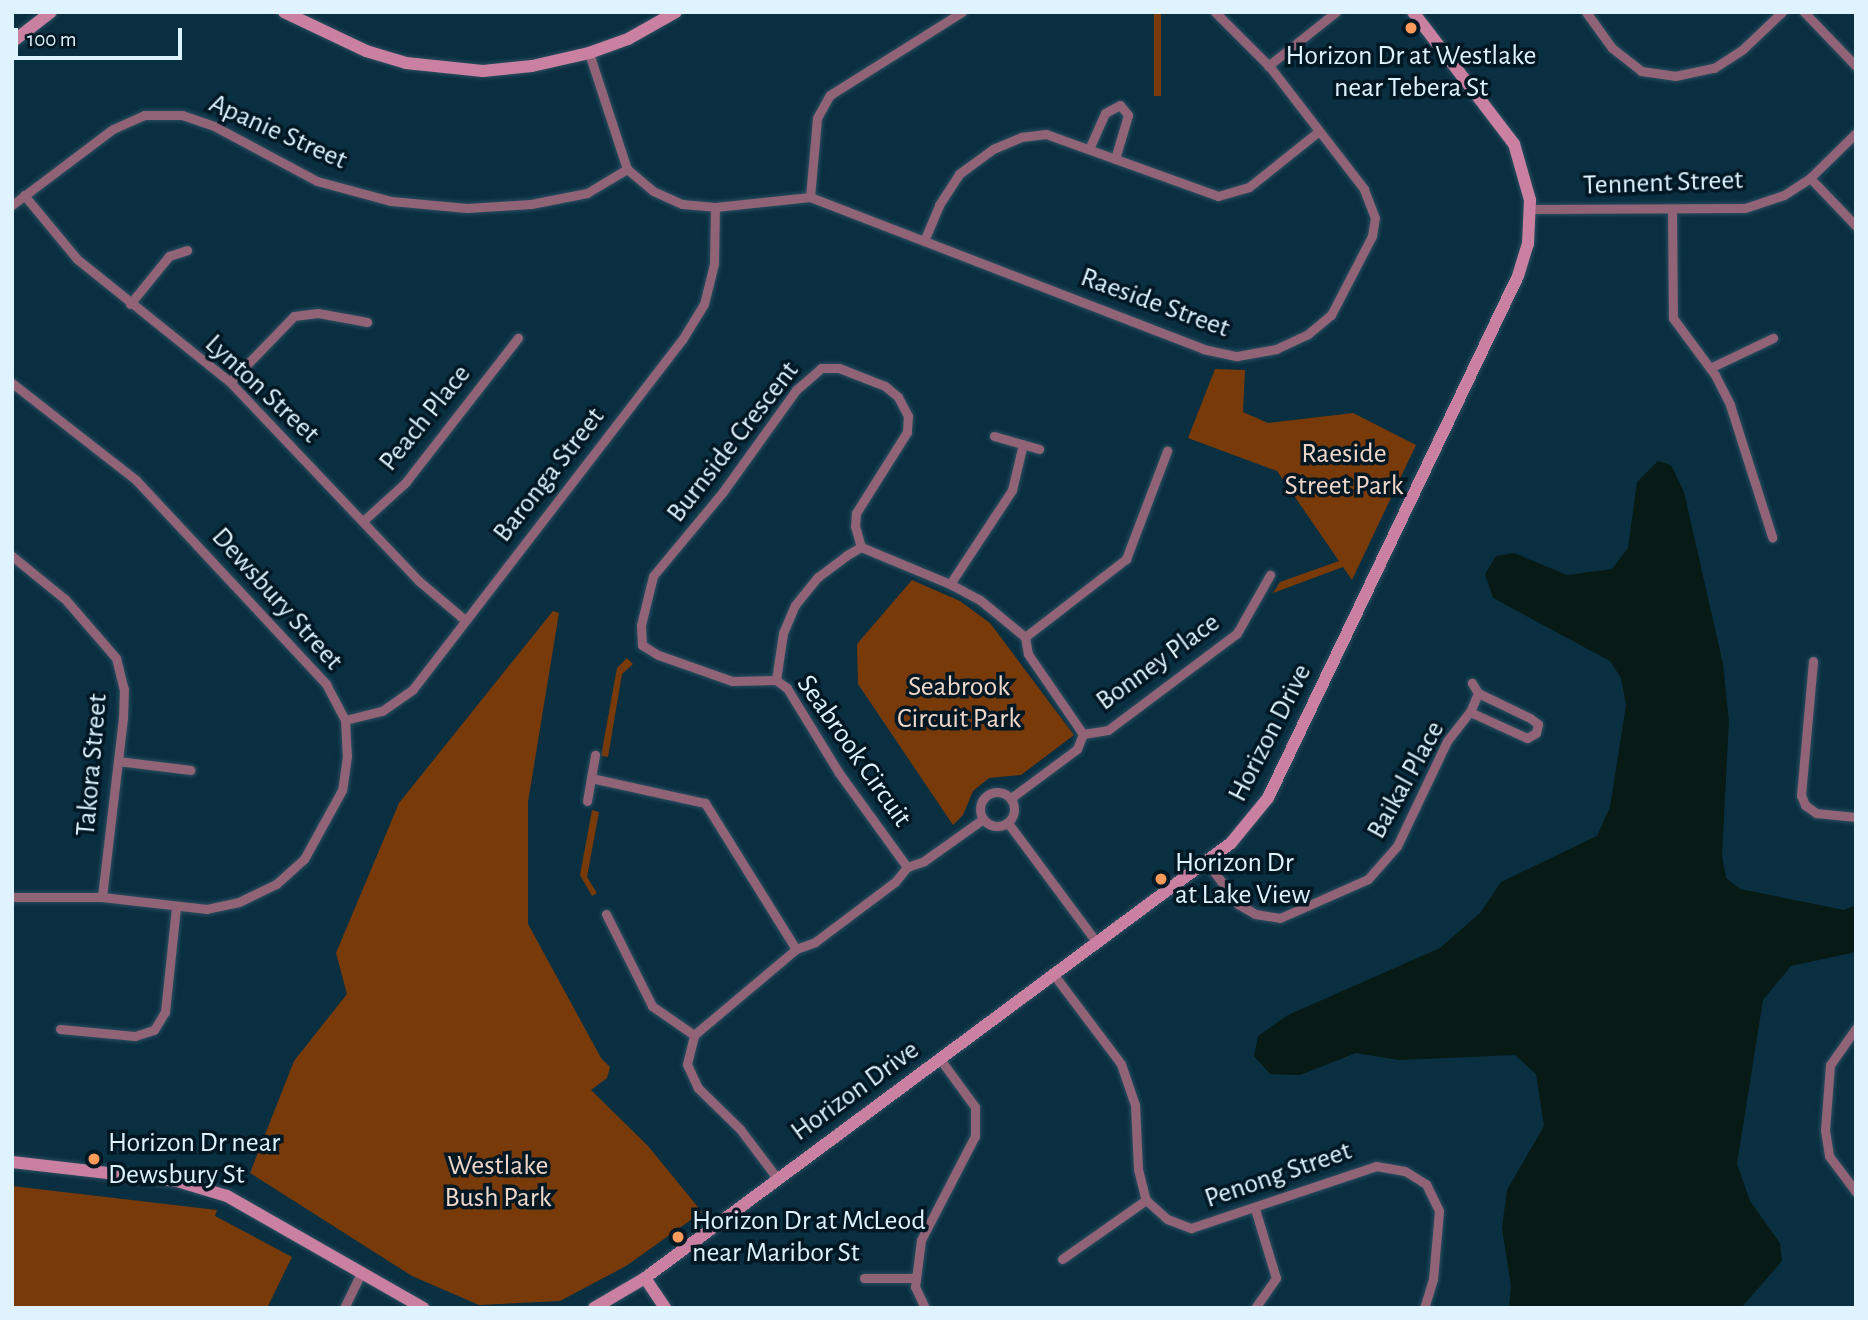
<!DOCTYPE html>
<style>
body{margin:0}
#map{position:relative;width:1868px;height:1320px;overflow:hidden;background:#092f41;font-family:"Alegreya Sans",sans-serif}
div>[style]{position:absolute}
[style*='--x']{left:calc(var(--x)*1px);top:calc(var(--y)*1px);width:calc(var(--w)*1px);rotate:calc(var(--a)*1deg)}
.green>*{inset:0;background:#783a09;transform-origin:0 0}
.water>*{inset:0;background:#071a15}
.roads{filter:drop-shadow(0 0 2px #2b4e5f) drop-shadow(0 0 2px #2b4e5f)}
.street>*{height:9px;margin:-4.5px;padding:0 4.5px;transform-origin:4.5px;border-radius:4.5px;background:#916376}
.street>.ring{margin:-4.5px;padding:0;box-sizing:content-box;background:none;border:9px solid #916376;border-radius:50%}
.secondary>*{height:12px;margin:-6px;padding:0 6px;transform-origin:6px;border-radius:6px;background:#ca81a1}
.dots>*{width:19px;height:19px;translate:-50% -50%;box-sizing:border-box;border:4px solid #001724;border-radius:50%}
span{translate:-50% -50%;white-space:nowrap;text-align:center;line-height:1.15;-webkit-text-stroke:7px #001724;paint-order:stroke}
.poi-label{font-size:28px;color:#dff3fe}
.left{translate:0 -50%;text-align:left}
.street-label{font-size:28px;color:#dff3fe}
.park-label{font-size:28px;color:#f0d7c8}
.frame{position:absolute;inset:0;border:14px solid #dff3fe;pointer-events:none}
.scale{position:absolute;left:14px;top:28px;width:168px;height:32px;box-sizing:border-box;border:4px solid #dff3fe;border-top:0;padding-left:9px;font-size:21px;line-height:24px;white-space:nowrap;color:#dff3fe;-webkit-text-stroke:5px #001724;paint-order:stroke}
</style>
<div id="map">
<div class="green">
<div style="left:1154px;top:12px;width:7px;height:84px"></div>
<div style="clip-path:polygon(1215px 369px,1245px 370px,1243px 412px,1268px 423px,1353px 413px,1416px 445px,1352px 580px,1343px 567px,1273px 593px,1280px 582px,1339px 561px,1277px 471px,1188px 438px)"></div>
<div style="clip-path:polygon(912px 580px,960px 601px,990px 623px,1074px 735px,1021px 775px,989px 778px,973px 791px,963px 815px,953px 825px,858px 684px,857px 644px)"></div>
<div style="clip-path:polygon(553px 611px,559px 613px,528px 802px,528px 924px,601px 1058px,610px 1067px,607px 1078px,591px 1090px,648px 1146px,702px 1212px,626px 1266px,560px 1301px,479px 1305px,412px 1276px,250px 1173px,294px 1061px,347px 994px,336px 953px,399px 803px)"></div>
<div style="clip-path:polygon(627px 658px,633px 664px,622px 674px,608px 757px,601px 756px,617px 668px)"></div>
<div style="clip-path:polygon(592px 810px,599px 812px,587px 877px,597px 893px,592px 896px,580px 875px)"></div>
<div style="clip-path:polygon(12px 1186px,217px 1210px,215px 1216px,292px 1257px,267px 1308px,12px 1308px)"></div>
</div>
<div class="water">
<div style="clip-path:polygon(1658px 461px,1671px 465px,1684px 492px,1723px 664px,1729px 721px,1722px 855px,1726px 878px,1740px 889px,1844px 910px,1856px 905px,1856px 952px,1791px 966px,1763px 1000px,1737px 1164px,1750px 1201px,1780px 1243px,1782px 1261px,1741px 1308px,1509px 1308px,1511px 1286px,1502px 1228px,1507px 1190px,1544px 1126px,1536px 1074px,1515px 1055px,1399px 1060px,1356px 1053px,1300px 1075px,1270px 1074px,1254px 1056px,1258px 1036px,1288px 1015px,1440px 948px,1481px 912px,1501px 882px,1597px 836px,1610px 807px,1626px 705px,1621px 678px,1610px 661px,1493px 598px,1485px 574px,1496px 556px,1514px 553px,1567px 575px,1612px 569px,1628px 548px,1637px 482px)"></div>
</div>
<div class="roads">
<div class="street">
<div style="--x:1586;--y:12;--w:44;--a:54.2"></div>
<div style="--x:1612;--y:48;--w:37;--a:38"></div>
<div style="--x:1641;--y:71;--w:34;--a:8"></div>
<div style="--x:1675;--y:76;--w:40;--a:-12"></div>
<div style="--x:1714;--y:68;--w:35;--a:-33"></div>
<div style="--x:1743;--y:49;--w:54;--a:-43.5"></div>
<div style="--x:1804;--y:12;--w:75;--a:46.1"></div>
<div style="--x:589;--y:53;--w:122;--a:71.9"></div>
<div style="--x:627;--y:169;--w:34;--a:40"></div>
<div style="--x:653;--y:191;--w:32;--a:24"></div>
<div style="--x:682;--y:204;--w:33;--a:5"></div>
<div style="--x:715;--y:207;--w:96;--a:-6"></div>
<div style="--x:810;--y:197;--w:421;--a:21.1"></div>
<div style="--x:1203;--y:349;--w:35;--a:12"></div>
<div style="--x:1237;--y:356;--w:40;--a:-10"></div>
<div style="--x:1276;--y:349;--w:35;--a:-25"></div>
<div style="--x:1308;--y:334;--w:30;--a:-40"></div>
<div style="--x:1331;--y:315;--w:89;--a:-62.6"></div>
<div style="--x:1372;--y:236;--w:18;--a:-81"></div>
<div style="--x:1375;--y:218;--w:31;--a:-111"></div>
<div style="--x:1364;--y:189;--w:154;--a:-127.6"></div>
<div style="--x:1270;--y:67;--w:78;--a:-135"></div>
<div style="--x:1268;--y:66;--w:87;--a:-38.5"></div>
<div style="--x:1089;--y:149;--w:39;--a:-66"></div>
<div style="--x:1105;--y:113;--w:17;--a:-28"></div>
<div style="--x:1120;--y:105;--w:13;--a:51"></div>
<div style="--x:1128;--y:115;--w:46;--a:106.5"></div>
<div style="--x:1810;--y:178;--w:66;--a:46.2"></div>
<div style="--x:24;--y:195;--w:83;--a:50.4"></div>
<div style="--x:77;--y:259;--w:196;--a:38.8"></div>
<div style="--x:230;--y:382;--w:274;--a:46.5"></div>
<div style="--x:419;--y:581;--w:60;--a:40.3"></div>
<div style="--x:810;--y:197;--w:79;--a:-84.9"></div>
<div style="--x:817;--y:118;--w:26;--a:-61"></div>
<div style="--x:830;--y:95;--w:156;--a:-32.2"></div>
<div style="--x:12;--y:205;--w:126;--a:-37"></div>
<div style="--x:113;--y:129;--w:34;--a:-24"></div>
<div style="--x:144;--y:115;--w:38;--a:0"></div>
<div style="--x:182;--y:115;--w:34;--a:19"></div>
<div style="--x:214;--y:126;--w:117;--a:28.1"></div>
<div style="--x:317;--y:181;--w:77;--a:15.1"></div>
<div style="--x:391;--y:201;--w:76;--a:5.3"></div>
<div style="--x:467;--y:208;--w:64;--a:-3.6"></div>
<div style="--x:531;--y:204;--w:57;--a:-11.1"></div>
<div style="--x:587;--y:193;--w:47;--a:-31"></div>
<div style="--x:1532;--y:209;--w:213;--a:-0.3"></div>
<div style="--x:1745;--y:208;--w:41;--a:-18.4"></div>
<div style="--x:1784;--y:195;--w:31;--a:-33"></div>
<div style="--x:1810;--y:178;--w:64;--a:-44.4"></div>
<div style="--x:1672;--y:210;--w:108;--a:89.5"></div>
<div style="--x:1673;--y:318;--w:71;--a:53.6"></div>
<div style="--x:1715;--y:375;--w:34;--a:63"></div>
<div style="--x:1730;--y:405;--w:139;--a:72.3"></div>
<div style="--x:924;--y:241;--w:39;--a:-67"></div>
<div style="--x:939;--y:205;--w:37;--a:-57"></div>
<div style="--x:959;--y:174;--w:42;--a:-36.3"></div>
<div style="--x:993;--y:149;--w:30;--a:-23"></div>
<div style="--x:1021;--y:137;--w:25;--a:-7"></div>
<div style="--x:1046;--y:134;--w:183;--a:19.8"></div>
<div style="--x:1218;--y:196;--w:32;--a:-16"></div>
<div style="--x:1249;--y:187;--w:88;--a:-38.6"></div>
<div style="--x:130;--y:304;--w:62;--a:-50.9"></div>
<div style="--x:169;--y:256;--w:19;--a:-18"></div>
<div style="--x:1710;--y:368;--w:70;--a:-25.5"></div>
<div style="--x:230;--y:382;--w:92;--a:-45.9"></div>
<div style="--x:294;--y:316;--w:24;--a:-7"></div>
<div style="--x:318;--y:313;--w:50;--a:10.4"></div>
<div style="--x:12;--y:383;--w:157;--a:38"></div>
<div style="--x:136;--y:480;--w:279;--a:47"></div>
<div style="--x:326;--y:684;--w:41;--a:62.2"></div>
<div style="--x:345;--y:720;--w:36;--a:87"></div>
<div style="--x:347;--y:756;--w:34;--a:98"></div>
<div style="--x:342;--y:790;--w:79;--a:118.8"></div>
<div style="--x:304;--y:859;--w:38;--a:138"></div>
<div style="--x:276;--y:884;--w:41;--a:154.1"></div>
<div style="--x:239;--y:902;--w:33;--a:168"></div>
<div style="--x:207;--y:909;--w:106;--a:-173.5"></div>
<div style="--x:102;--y:897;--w:90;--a:180"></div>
<div style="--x:994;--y:436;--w:47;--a:16.1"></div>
<div style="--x:363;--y:521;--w:57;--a:-42.1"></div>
<div style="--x:405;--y:483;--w:184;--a:-52.1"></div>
<div style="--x:12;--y:556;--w:68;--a:39.1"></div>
<div style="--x:65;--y:599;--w:78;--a:49.2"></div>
<div style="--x:116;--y:658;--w:32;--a:76"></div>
<div style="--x:124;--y:689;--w:29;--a:92"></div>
<div style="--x:123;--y:718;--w:180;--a:96.7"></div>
<div style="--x:950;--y:584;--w:113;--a:-56.6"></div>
<div style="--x:1012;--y:490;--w:47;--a:-76.6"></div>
<div style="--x:1025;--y:637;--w:128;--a:-37.7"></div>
<div style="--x:1126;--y:559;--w:116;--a:-69.2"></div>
<div style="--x:1813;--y:661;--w:135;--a:95.1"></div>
<div style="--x:1801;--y:795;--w:11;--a:68"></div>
<div style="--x:1805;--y:805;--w:14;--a:36"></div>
<div style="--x:1816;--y:813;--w:40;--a:5.7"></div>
<div style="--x:776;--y:680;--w:44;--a:178.7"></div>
<div style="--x:732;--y:681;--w:78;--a:-160.6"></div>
<div style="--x:658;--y:655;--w:19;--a:-148"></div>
<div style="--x:642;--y:645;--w:20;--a:-93"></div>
<div style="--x:641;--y:625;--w:50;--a:-76.2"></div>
<div style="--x:653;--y:576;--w:108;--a:-50.3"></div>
<div style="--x:722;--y:493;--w:127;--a:-54.3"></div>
<div style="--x:796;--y:390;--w:33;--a:-41"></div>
<div style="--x:821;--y:368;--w:18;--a:0"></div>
<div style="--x:839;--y:368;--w:49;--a:21.4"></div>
<div style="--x:885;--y:386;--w:17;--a:40"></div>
<div style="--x:898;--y:397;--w:21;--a:62"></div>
<div style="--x:908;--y:416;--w:16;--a:94"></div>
<div style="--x:907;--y:432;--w:96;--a:122.2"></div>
<div style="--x:856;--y:513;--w:13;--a:94"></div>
<div style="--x:855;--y:526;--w:22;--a:74"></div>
<div style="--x:1470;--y:712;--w:63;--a:24.5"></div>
<div style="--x:1527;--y:738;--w:10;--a:-29"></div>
<div style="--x:1536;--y:733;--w:9;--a:-77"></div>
<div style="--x:1538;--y:724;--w:10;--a:-143"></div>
<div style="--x:1530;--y:718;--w:58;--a:-154.3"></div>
<div style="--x:345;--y:720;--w:38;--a:-14"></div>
<div style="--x:382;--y:711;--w:38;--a:-35"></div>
<div style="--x:413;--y:689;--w:441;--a:-52.4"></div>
<div style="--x:682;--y:340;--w:42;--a:-58.6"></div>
<div style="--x:704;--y:304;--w:41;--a:-76"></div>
<div style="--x:714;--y:264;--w:57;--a:-89"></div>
<div style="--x:1083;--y:734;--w:25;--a:-9"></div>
<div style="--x:1108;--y:730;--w:161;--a:-36.9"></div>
<div style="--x:1237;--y:633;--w:67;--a:-60.4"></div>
<div style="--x:118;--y:761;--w:73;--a:7.1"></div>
<div style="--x:591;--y:778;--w:117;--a:12.4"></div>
<div style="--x:705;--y:803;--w:172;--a:58.1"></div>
<div class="ring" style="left:980px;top:792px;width:25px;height:25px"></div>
<div style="--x:587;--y:801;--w:47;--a:-80.1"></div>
<div style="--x:1008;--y:823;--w:149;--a:53.4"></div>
<div style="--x:1206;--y:861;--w:54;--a:53.3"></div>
<div style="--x:1238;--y:904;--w:20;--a:30"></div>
<div style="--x:1255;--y:914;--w:25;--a:9"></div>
<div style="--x:1280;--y:918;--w:96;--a:-23.9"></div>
<div style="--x:1368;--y:879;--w:44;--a:-48.7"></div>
<div style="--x:1397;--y:846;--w:116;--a:-64.5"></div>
<div style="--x:1447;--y:741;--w:37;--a:-52"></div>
<div style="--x:1470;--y:712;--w:21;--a:-67"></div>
<div style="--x:1478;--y:693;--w:12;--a:-121"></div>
<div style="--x:907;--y:867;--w:116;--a:-125.9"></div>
<div style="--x:839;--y:773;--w:100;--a:-121.5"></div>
<div style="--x:787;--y:688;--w:14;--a:-144"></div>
<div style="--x:776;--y:680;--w:48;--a:-81.5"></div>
<div style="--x:783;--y:633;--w:30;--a:-67"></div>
<div style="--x:795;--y:605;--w:36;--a:-51"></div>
<div style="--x:818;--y:577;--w:36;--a:-37"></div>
<div style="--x:847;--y:555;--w:16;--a:-30"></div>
<div style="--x:861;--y:547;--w:96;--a:22.6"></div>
<div style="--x:950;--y:584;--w:34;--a:28"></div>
<div style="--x:980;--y:600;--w:58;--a:39.4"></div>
<div style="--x:1025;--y:637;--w:17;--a:80"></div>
<div style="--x:1028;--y:654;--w:97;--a:55.5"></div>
<div style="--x:1083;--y:734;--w:16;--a:112"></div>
<div style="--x:1077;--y:749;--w:82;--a:143.4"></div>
<div style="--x:606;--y:914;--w:103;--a:63.4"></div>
<div style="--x:652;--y:1006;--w:51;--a:34.6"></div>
<div style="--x:1054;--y:975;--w:111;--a:53"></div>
<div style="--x:1121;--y:1064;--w:43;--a:71.1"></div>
<div style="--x:1135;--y:1105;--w:64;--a:87.3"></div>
<div style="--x:1138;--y:1169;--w:32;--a:76"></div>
<div style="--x:1146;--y:1200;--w:28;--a:42"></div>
<div style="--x:1167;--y:1219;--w:26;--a:21"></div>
<div style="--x:1191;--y:1228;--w:195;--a:-18.5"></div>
<div style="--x:1376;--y:1166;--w:29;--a:10"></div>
<div style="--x:1405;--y:1171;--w:25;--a:32"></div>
<div style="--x:1426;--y:1184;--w:30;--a:64"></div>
<div style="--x:1439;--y:1211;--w:68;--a:95"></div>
<div style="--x:1433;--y:1279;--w:30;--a:107"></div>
<div style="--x:1856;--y:1028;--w:45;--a:125.1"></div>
<div style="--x:1830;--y:1065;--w:65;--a:94.4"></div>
<div style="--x:1825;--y:1130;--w:26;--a:81"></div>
<div style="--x:1829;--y:1156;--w:45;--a:53.1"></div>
<div style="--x:60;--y:1029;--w:75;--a:5.3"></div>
<div style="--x:135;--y:1036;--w:20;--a:-18"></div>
<div style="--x:154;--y:1030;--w:21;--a:-59"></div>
<div style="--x:165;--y:1012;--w:106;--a:-84"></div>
<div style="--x:777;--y:1178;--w:61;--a:-127.1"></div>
<div style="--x:740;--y:1129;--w:59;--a:-135.7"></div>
<div style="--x:698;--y:1088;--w:26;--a:-115"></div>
<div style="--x:687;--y:1064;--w:30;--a:-76"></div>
<div style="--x:694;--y:1035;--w:133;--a:-40.1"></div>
<div style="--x:796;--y:949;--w:20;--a:-20"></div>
<div style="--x:815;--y:942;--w:100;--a:-36.9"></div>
<div style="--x:895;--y:882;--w:19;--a:-51"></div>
<div style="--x:907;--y:867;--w:18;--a:-19"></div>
<div style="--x:924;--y:861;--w:72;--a:-35.4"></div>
<div style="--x:1255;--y:1209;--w:72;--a:73.1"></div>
<div style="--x:1276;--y:1278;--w:37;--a:125"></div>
<div style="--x:1062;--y:1259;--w:103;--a:-35.1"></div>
<div style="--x:864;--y:1278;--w:51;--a:0"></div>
<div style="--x:344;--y:1308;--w:39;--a:-64"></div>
<div style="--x:925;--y:1308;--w:23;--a:-115"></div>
<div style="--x:915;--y:1287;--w:47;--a:-82.7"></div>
<div style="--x:921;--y:1240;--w:117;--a:-62.6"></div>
<div style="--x:975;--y:1136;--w:29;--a:-90"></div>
<div style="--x:975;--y:1107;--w:59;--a:-126.1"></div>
</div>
<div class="secondary">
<div style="--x:284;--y:12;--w:91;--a:25.4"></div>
<div style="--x:366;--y:51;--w:42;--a:16.7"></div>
<div style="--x:406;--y:63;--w:77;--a:5.9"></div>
<div style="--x:483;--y:71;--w:49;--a:-5.8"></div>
<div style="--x:532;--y:66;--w:58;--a:-12.8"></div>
<div style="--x:589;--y:53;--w:41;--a:-19.7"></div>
<div style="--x:628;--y:39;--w:55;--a:-29.4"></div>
<div style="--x:12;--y:42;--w:49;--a:-37.6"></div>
<div style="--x:12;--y:1162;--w:166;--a:6.6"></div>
<div style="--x:177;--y:1181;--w:52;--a:16.7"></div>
<div style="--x:227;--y:1196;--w:226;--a:29.7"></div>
<div style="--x:645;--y:1278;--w:36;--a:56"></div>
<div style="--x:594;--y:1308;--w:59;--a:-30.5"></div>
<div style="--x:645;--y:1278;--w:730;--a:-36.59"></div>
<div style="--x:1231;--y:843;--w:58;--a:-50.6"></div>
<div style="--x:1268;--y:798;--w:579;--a:-64.41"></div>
<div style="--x:1518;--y:276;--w:34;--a:-73"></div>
<div style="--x:1528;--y:244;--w:44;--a:-87.4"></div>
<div style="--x:1530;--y:200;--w:58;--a:-105.9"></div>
<div style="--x:1514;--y:144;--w:166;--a:-127.4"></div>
</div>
</div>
<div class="dots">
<div style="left:1411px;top:28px;background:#ff9b5a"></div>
<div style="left:1161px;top:879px;background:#ff9b5a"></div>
<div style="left:94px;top:1159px;background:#ff9b5a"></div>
<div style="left:678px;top:1237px;background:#ff9b5a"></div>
</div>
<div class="poi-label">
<span style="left:1411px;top:72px">Horizon Dr at Westlake<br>near Tebera St</span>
<span class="left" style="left:1175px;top:879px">Horizon Dr<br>at Lake View</span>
<span class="left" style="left:108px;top:1159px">Horizon Dr near<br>Dewsbury St</span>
<span class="left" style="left:692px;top:1237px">Horizon Dr at McLeod<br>near Maribor St</span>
</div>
<div class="street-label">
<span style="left:278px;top:132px;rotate:24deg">Apanie Street</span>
<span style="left:1663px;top:183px;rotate:-2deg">Tennent Street</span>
<span style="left:1155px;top:303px;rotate:20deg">Raeside Street</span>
<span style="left:262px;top:389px;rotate:43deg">Lynton Street</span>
<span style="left:425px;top:418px;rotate:-51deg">Peach Place</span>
<span style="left:733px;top:442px;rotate:-52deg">Burnside Crescent</span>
<span style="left:549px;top:475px;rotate:-52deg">Baronga Street</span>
<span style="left:277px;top:599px;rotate:48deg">Dewsbury Street</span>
<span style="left:1158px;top:662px;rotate:-36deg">Bonney Place</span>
<span style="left:1270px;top:733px;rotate:-63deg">Horizon Drive</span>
<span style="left:854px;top:751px;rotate:55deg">Seabrook Circuit</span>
<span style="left:92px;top:765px;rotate:-85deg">Takora Street</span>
<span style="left:1406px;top:780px;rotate:-61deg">Baikal Place</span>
<span style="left:855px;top:1091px;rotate:-36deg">Horizon Drive</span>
<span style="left:1278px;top:1175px;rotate:-19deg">Penong Street</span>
</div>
<div class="park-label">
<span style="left:1344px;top:470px">Raeside<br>Street Park</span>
<span style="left:959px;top:703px">Seabrook<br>Circuit Park</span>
<span style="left:498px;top:1182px">Westlake<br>Bush Park</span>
</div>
<div class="frame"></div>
<div class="scale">100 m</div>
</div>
